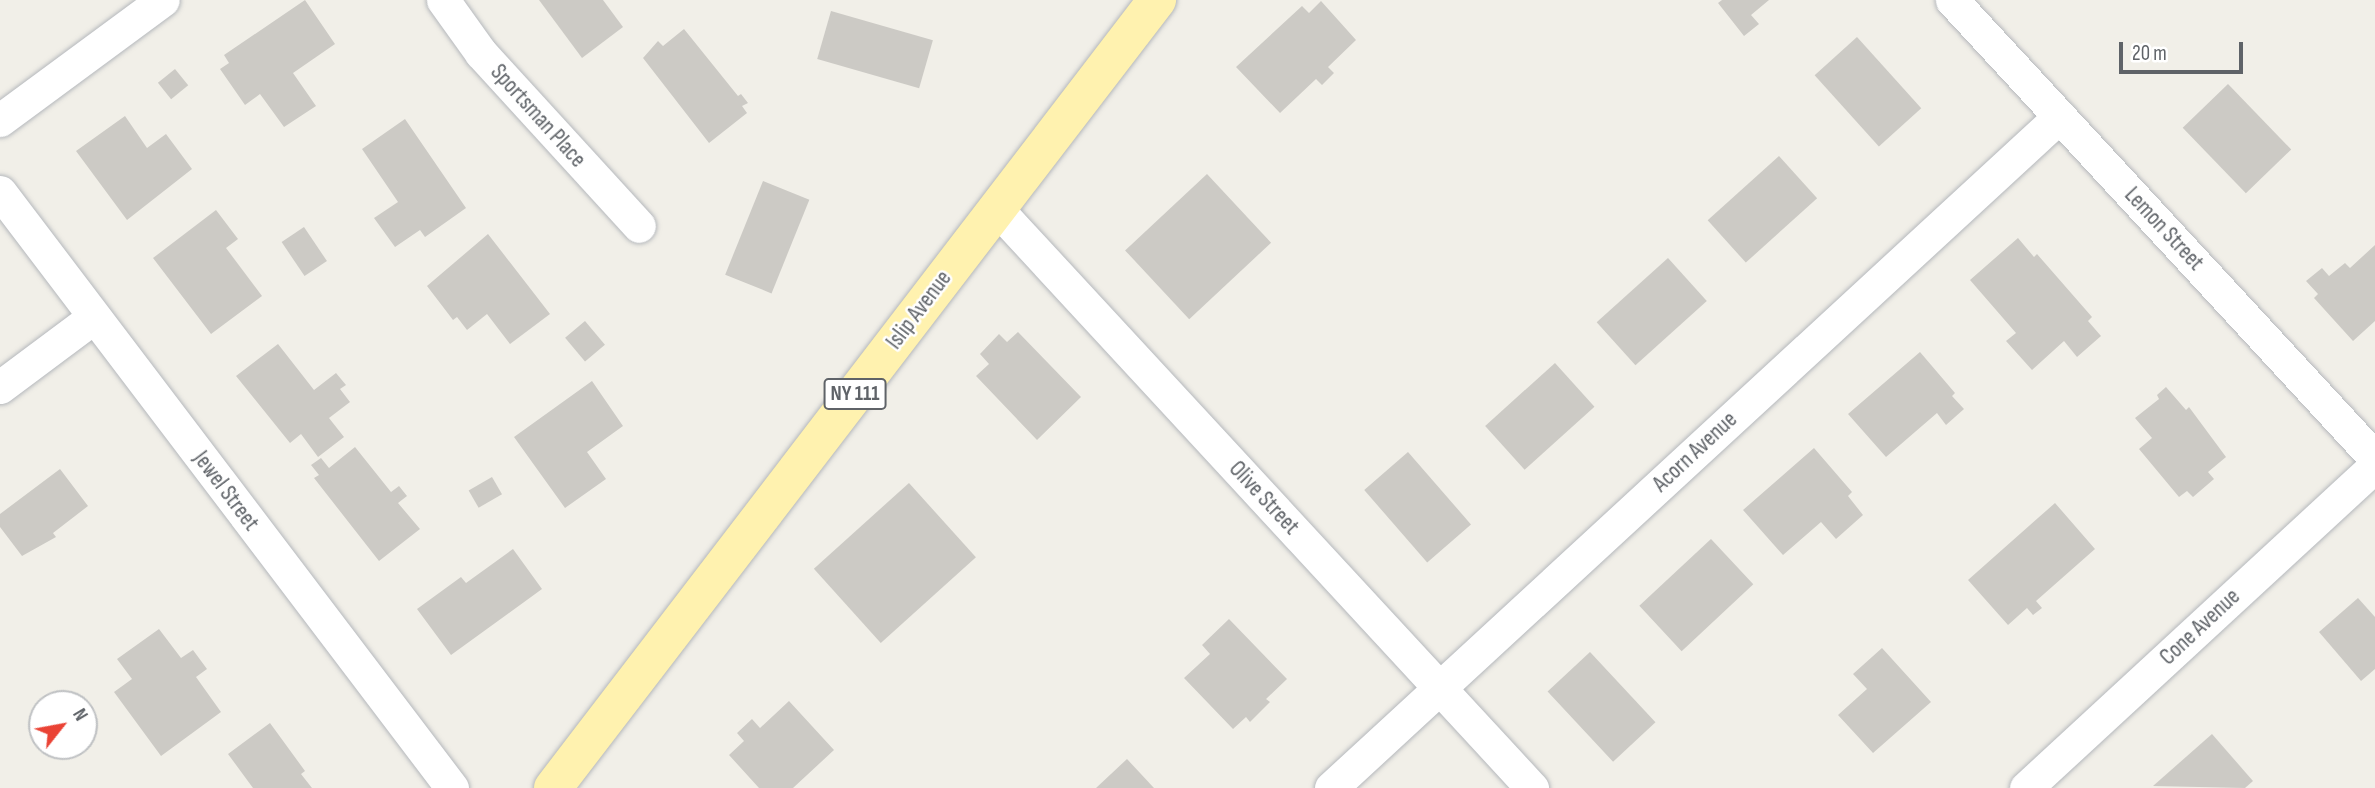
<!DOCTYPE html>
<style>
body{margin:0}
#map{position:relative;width:2375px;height:788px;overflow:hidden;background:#f1efe8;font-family:"Sofia Sans Condensed",sans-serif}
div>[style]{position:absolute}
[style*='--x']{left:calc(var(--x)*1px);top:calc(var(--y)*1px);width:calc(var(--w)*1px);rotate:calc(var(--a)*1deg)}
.building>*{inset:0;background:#cccac5;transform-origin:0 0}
.roads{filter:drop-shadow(0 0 2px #b5b8bc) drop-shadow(0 0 2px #b5b8bc)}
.minor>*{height:33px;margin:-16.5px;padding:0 16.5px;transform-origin:16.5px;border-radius:16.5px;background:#fff}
.primary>*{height:38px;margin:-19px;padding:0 19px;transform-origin:19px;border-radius:19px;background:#fff2af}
span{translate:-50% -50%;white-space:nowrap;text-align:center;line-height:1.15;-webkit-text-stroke:5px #fff;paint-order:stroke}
.shield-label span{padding:2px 5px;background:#fff;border:2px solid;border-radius:5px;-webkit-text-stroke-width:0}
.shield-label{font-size:21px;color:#5f6368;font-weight:700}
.street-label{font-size:23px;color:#5f6368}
.north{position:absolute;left:28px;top:690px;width:70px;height:70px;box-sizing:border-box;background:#fff;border:2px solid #bfc1c3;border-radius:50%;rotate:59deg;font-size:19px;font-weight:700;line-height:28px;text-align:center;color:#5f6368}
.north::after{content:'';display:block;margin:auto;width:24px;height:32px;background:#ea4335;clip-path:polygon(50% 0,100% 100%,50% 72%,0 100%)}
.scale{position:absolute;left:2119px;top:42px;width:124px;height:32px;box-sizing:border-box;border:4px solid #5f6368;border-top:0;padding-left:9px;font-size:21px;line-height:24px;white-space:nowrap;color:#5f6368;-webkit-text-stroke:5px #fff;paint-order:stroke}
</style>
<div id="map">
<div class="building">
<div style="clip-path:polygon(305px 0,335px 44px,293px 73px,316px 106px,284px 127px,260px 94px,245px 105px,220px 69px,229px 63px,224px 55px)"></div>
<div style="clip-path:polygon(539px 0,603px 0,623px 27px,582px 58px)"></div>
<div style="clip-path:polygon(1722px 0,1769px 0,1751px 15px,1759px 24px,1744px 36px,1718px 3px)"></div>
<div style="clip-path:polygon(1321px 1px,1356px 40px,1328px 67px,1334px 73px,1322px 85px,1316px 79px,1280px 113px,1236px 67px,1302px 6px,1309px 13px)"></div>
<div style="left:831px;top:11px;width:106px;height:50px;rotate:16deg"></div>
<div style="clip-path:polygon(684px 29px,738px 96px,741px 94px,748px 103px,742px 106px,747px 113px,709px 143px,643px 58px,658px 41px,663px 46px)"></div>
<div style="left:1857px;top:37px;width:96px;height:57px;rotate:48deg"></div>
<div style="left:175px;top:69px;width:21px;height:22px;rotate:51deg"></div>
<div style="left:2228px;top:84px;width:91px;height:63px;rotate:46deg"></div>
<div style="clip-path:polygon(125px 116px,147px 148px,166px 134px,192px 169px,127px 220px,76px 151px)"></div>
<div style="clip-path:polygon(405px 119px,466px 208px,425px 237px,420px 230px,395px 247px,374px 218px,398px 202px,362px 149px)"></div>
<div style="left:1779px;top:156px;width:57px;height:96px;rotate:48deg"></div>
<div style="left:1207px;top:174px;width:94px;height:112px;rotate:47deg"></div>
<div style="left:763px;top:181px;width:50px;height:101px;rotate:22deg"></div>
<div style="clip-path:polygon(216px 210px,238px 239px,226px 248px,262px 296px,211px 334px,153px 258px)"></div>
<div style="left:304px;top:227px;width:41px;height:27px;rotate:56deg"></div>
<div style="clip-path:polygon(488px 234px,550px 314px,510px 344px,487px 314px,467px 330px,457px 317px,453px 320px,427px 286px)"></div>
<div style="clip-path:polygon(2018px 238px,2034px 257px,2037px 254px,2092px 317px,2088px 321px,2101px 336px,2077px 357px,2064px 341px,2032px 370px,2006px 341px,2016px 333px,1970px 280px)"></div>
<div style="clip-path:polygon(2375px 245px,2375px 321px,2353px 341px,2314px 298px,2318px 294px,2306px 281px,2322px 268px,2329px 276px,2345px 263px,2350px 268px)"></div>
<div style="left:1668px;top:258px;width:58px;height:96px;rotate:48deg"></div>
<div style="left:585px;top:321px;width:31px;height:26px;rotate:50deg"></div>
<div style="clip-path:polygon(1018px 332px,1081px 397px,1037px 440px,976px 376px,989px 364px,980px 354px,999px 334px,1007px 342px)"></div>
<div style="clip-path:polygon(278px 344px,314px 390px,336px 373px,346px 385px,340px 389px,350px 402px,329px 418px,344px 437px,318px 457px,301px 434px,290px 443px,236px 376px)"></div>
<div style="clip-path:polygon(1920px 352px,1955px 393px,1952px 396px,1964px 409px,1946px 425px,1937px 413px,1886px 457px,1848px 414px)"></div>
<div style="left:1555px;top:363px;width:59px;height:94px;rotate:48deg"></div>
<div style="clip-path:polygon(592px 381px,623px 426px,587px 452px,606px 479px,565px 508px,514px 437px)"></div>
<div style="clip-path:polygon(2166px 387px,2186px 410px,2189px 407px,2226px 457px,2208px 472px,2214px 479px,2193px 497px,2187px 491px,2179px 497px,2139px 449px,2152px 438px,2135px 418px,2159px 399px,2157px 395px)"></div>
<div style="clip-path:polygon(355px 447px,391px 492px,399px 486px,407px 496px,398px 503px,420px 529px,379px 561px,314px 478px,319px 475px,311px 465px,321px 458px,329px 468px)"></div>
<div style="clip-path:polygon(1814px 448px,1852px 492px,1848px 496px,1863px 515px,1836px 539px,1821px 522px,1783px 555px,1743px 510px)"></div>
<div style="left:1408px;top:452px;width:96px;height:58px;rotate:49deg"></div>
<div style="clip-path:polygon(60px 469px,88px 506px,53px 533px,56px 537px,22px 556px,0 527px,0 514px)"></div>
<div style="left:492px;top:477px;width:20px;height:27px;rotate:60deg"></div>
<div style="left:909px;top:483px;width:100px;height:128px;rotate:48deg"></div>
<div style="clip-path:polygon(2055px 503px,2095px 549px,2036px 601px,2042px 608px,2033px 615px,2027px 608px,2008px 625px,1968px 580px)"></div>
<div style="left:1711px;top:539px;width:62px;height:98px;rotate:47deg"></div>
<div style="clip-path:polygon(513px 549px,542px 589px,451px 655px,417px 609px,461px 577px,466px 583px)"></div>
<div style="clip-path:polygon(2358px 598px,2375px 617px,2375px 669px,2361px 681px,2319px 632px)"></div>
<div style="clip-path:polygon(1229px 619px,1287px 679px,1266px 699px,1270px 702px,1250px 722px,1246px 717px,1233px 729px,1184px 678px,1210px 654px,1202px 645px)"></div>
<div style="clip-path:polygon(159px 629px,181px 658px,193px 650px,207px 669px,196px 677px,221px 712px,161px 756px,114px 692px,132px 679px,117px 659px)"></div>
<div style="clip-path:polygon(1882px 648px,1931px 702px,1873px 753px,1838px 715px,1867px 689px,1853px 674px)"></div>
<div style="left:1590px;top:652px;width:96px;height:58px;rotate:47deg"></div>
<div style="clip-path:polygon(789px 701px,834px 750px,793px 788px,759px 788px,729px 755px,744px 741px,737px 733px,752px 719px,760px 728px)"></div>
<div style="clip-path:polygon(270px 723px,305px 771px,301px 774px,312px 788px,253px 788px,228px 754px)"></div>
<div style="clip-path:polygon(2212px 734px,2253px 781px,2245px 788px,2153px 786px)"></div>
<div style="clip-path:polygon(1127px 759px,1154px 788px,1096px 788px)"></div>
</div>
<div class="roads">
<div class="minor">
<div style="--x:443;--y:0;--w:65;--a:54.4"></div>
<div style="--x:481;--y:53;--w:234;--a:47.6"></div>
<div style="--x:1952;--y:0;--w:623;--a:47.28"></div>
<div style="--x:0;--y:120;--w:202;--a:-36.4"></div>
<div style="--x:0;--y:192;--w:748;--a:52.82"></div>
<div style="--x:996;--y:208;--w:790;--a:47.26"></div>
<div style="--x:0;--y:387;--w:117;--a:-36.7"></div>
<div style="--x:1331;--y:788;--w:991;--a:-42.67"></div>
<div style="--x:2026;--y:788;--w:475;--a:-42.7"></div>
</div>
<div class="primary">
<div style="--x:553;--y:788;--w:993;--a:-52.53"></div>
</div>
</div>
<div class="shield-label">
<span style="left:855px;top:394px">NY 111</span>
</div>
<div class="street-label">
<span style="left:538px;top:116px;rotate:48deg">Sportsman Place</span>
<span style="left:2164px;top:229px;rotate:47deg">Lemon Street</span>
<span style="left:919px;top:310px;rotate:-53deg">Islip Avenue</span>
<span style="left:1695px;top:452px;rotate:-43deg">Acorn Avenue</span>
<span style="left:226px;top:491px;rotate:53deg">Jewel Street</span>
<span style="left:1264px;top:498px;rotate:47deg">Olive Street</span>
<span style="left:2200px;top:627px;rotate:-43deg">Cone Avenue</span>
</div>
<div class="north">N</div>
<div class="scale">20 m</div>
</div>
